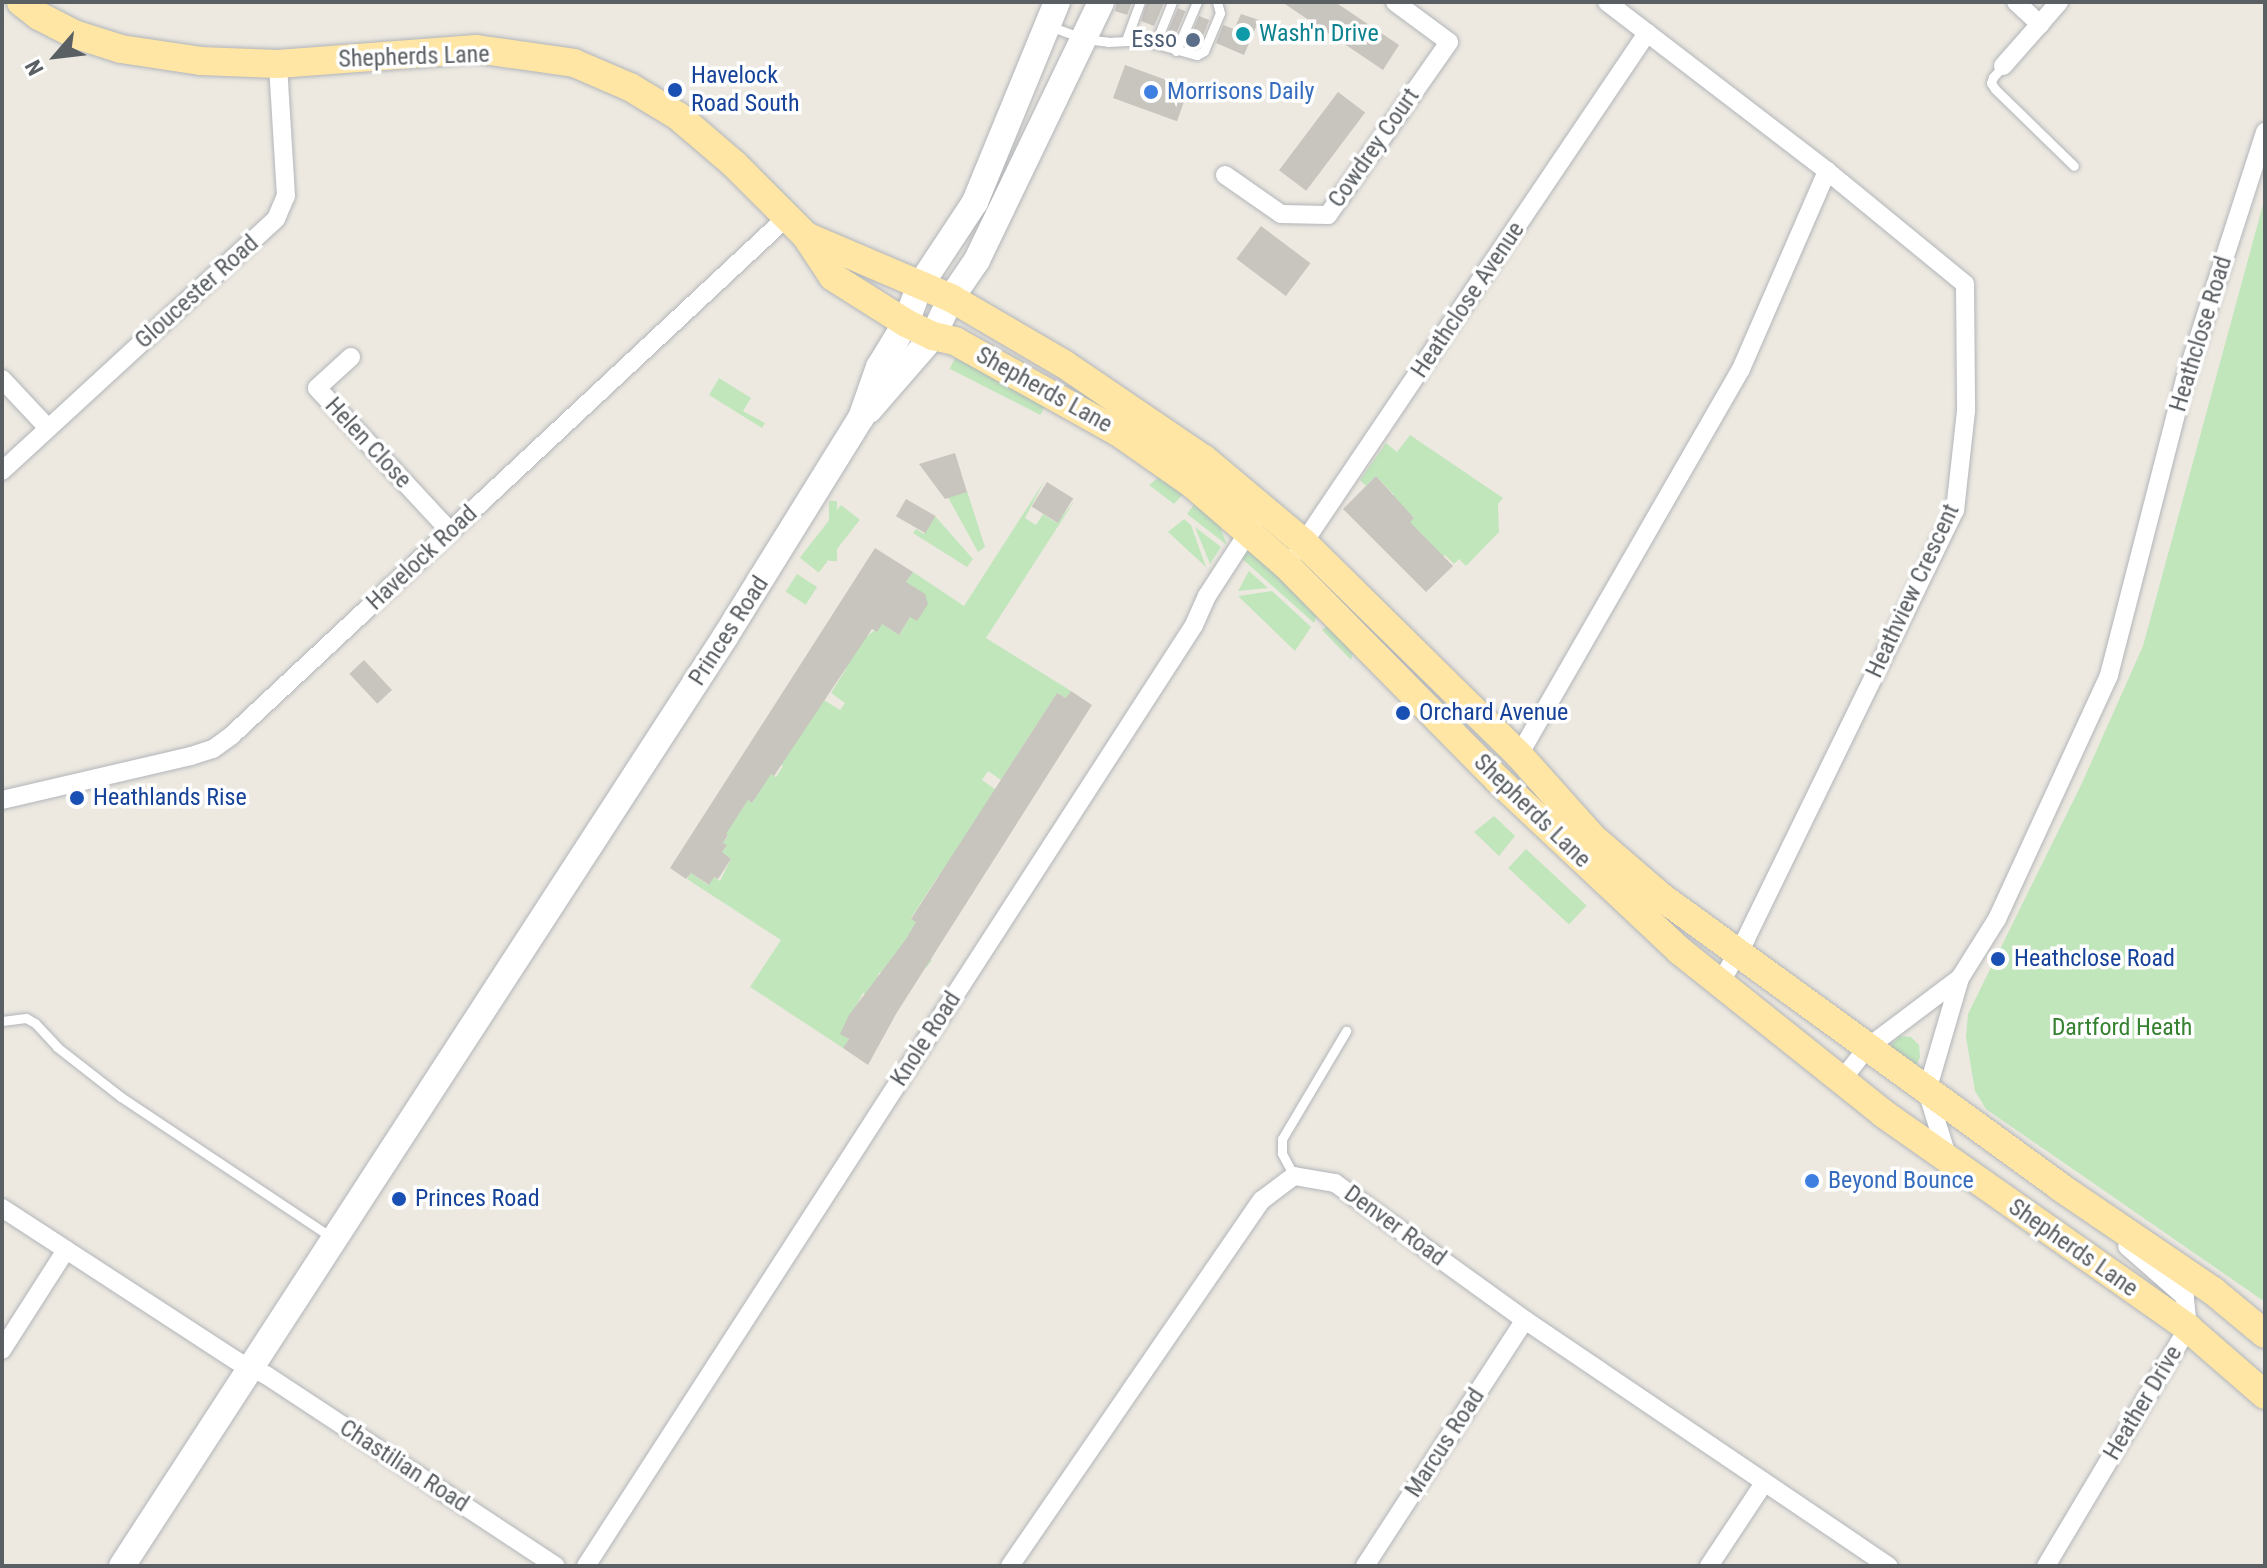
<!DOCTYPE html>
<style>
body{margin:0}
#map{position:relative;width:2267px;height:1568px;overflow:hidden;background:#ede9e1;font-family:"Roboto Condensed",sans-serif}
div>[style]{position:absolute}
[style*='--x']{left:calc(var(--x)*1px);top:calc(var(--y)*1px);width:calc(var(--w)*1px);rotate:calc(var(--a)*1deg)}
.green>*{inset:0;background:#c1e6bc;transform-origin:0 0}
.building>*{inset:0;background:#c8c4be;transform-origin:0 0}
.roads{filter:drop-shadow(0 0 2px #b2b5b9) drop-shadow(0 0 2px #b2b5b9)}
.service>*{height:9px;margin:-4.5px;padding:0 4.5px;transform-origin:4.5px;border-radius:4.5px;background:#fff}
.minor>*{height:18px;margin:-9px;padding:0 9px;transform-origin:9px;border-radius:9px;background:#fff}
.secondary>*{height:26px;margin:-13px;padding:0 13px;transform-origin:13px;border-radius:13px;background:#fff}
.primary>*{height:28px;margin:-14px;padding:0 14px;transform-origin:14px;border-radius:14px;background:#ffe6a4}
.dots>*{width:22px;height:22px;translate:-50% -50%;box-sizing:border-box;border:4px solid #fff;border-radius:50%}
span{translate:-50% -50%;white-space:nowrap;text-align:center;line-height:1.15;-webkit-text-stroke:7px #fff;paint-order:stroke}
.culture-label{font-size:24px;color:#0d838f}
.left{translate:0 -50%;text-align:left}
.service-label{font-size:24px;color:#4e5e75}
.right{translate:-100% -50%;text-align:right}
.street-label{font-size:24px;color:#5a5f63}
.transit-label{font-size:24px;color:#164399}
.shop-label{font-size:24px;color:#366cbe}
.park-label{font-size:24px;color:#368231}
.frame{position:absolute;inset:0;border:4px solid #5a5f63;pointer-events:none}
.north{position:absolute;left:16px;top:16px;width:80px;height:80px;-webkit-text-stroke:6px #fff;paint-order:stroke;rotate:242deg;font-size:22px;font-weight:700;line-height:32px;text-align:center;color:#5a5f63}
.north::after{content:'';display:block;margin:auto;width:28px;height:36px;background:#5a5f63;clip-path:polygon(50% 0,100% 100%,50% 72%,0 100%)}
</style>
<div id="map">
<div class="green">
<div style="clip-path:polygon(2265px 197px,2265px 1302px,1986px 1109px,1975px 1091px,1966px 1037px,1968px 1014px,2082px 783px,2143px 646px)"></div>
<div style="left:955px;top:358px;width:102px;height:12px;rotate:27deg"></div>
<div style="clip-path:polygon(719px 378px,751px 398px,743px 411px,765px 423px,762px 428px,709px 395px)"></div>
<div style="clip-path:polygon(1410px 435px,1503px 498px,1498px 504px,1499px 532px,1466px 566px,1459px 559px,1454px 564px,1445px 555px,1439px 561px,1431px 544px,1417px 529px,1400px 532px,1414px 517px,1389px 501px,1394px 495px,1376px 476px,1366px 486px,1360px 480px,1386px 443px,1397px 452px)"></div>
<div style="clip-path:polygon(1160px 476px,1183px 494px,1174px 504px,1149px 485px)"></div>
<div style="clip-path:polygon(1045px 480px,1025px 518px,1036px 525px,1043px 514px,1057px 523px,1075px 500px,986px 638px,1071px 691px,1066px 698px,1057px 693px,1001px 780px,988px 771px,982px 780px,996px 790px,963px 881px,975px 889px,972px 895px,939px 875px,911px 918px,929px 930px,915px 925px,906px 939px,911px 942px,909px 946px,932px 960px,927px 967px,910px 956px,879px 973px,873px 988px,895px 1014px,863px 993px,841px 1034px,849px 1039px,843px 1048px,750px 987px,781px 940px,687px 879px,691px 873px,708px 885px,714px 877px,720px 881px,731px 859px,722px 852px,726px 846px,723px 843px,728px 836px,725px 834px,748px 800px,752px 803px,758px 794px,731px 775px,771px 774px,776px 777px,783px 766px,774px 759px,816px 695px,840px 710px,845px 703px,831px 693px,846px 669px,836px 662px,882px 624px,899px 635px,910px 617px,902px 588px,913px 572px,964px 606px)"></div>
<div style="clip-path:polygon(938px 489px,958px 494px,967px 491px,985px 547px,978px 552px,949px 499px)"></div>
<div style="left:829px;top:501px;width:8px;height:60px"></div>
<div style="clip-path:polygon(1195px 503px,1219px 524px,1227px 545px,1187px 514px)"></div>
<div style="left:841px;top:505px;width:24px;height:67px;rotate:38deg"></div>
<div style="clip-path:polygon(935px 516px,973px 559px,967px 567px,913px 533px,916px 529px,924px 534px)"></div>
<div style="clip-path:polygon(1184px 519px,1191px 525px,1206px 567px,1168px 532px)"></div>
<div style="clip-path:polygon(1195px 527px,1221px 547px,1210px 564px)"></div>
<div style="clip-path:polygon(1248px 549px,1318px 613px,1314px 623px,1239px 556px)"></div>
<div style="clip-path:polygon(1249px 571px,1268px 588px,1238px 591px)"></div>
<div style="left:797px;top:574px;width:24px;height:21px;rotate:33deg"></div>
<div style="clip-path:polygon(1272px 591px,1311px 627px,1295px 651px,1238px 596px)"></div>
<div style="clip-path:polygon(1329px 625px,1354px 650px,1351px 660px,1322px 630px)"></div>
<div style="clip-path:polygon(1494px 816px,1515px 836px,1499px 856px,1474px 832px)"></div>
<div style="left:1526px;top:849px;width:83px;height:26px;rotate:43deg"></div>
<div style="clip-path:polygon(1900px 1036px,1911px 1037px,1919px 1045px,1920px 1057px,1913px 1074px,1888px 1048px)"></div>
</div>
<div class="building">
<div style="clip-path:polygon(1117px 2px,1132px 2px,1127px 15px,1115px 11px)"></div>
<div style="clip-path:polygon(1147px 2px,1164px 3px,1154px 26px,1141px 21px)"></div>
<div style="clip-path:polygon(1282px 2px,1335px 2px,1399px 45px,1383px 70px)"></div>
<div style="left:1178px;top:8px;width:8px;height:25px;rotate:23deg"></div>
<div style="clip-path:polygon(1241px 14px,1259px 20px,1244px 55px,1216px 43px,1223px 25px,1234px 29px)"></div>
<div style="left:1199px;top:16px;width:11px;height:25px;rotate:22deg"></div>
<div style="left:1125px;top:65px;width:68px;height:35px;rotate:20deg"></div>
<div style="left:1338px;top:92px;width:34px;height:98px;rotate:37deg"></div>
<div style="left:1261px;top:226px;width:62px;height:41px;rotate:37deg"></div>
<div style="clip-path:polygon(955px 453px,967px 492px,945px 499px,919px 464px)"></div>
<div style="clip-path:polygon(1376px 476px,1414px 518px,1410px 522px,1453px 566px,1426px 592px,1343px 509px)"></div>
<div style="left:1047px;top:482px;width:31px;height:29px;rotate:32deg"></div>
<div style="left:906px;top:499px;width:34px;height:20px;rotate:30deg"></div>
<div style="clip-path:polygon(875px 548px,913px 572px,906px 582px,925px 594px,928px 604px,917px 621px,910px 617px,899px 635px,882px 624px,877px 632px,872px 629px,774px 776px,771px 774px,752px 803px,748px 800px,726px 834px,728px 835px,723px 843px,727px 845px,722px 852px,731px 859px,718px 879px,714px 877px,709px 885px,691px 873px,686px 879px,670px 868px)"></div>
<div style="left:364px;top:660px;width:41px;height:20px;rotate:47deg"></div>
<div style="clip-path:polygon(1071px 691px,1092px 705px,896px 1014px,868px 1065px,843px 1048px,849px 1039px,840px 1034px,849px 1015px,906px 939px,916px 922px,911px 919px,1057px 693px,1066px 698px)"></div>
</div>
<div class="roads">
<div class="service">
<div style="--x:1052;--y:27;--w:35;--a:20"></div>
<div style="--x:1085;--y:39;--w:23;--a:7"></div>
<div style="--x:1108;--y:42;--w:34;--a:-3"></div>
<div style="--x:1142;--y:40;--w:57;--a:15.3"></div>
<div style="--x:1197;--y:55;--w:8;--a:-30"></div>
<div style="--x:1204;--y:51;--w:41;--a:-67.2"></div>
<div style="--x:1220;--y:13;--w:11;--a:-105"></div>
<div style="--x:1126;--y:40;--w:40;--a:-69.8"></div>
<div style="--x:1156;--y:42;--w:43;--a:-68.2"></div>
<div style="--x:1176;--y:51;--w:53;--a:-66.8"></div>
<div style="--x:2003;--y:66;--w:15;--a:132"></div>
<div style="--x:1993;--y:77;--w:6;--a:108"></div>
<div style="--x:1991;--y:83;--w:7;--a:56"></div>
<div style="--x:1995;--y:89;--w:110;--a:44.3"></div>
<div style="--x:2;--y:1021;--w:24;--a:-7"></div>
<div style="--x:26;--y:1018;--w:10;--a:29"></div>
<div style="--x:35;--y:1023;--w:33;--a:47"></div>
<div style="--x:57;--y:1047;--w:81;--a:38"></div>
<div style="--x:121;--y:1097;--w:252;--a:33.7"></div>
<div style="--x:1294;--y:1176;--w:26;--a:-118"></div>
<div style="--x:1282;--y:1153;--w:14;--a:-90"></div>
<div style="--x:1282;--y:1139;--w:126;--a:-59.3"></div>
</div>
<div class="minor">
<div style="--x:1607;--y:2;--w:277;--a:37.5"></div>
<div style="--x:1827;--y:171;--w:178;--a:39.3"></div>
<div style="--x:1965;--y:284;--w:127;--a:89.5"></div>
<div style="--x:1966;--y:411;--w:100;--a:96.3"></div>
<div style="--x:1955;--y:510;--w:477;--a:116"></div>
<div style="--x:1746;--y:939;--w:51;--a:120.6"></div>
<div style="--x:2016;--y:2;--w:33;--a:43"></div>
<div style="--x:2040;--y:24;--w:29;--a:-49"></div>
<div style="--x:2003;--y:66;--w:56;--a:-48.6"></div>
<div style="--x:1225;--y:175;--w:68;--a:34.9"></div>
<div style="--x:1281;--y:214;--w:47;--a:1.2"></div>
<div style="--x:1328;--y:215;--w:211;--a:-55"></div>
<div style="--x:1449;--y:42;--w:67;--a:-143.5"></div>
<div style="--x:351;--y:357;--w:46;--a:137.6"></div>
<div style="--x:317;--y:388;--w:195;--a:47.1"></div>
<div style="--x:2;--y:379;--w:67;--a:46.8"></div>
<div style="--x:2;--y:471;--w:372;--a:-42.6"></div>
<div style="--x:276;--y:219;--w:25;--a:-67"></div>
<div style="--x:286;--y:196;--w:132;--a:-93.5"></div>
<div style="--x:1298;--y:551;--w:625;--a:-56.03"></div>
<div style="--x:1519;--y:755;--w:445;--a:-60.1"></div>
<div style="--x:1741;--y:369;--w:216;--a:-66.5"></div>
<div style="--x:2;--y:800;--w:194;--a:-13.1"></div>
<div style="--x:191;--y:756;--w:23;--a:-18"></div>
<div style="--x:213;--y:749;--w:24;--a:-36"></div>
<div style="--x:232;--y:735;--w:759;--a:-43.03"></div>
<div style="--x:1841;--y:1081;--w:42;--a:-51.8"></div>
<div style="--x:1867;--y:1048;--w:116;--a:-37"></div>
<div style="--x:1948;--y:1159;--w:71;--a:-107.2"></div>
<div style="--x:1927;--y:1091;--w:118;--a:-73.7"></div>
<div style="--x:1960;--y:978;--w:70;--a:-57.9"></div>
<div style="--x:1997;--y:919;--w:268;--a:-65.3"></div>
<div style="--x:2109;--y:675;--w:305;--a:-75.6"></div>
<div style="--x:2185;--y:380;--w:261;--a:-72.1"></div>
<div style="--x:2;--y:1208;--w:280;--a:33.1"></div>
<div style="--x:237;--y:1361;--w:32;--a:26"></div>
<div style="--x:266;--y:1375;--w:347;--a:33.4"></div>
<div style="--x:2;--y:1350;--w:119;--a:-57.4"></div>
<div style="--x:586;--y:1566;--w:1120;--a:-57.13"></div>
<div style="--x:1194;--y:625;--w:32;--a:-66"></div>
<div style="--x:1207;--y:596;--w:85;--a:-57.1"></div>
<div style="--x:1010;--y:1566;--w:444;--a:-55.5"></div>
<div style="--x:1262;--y:1200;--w:40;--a:-37"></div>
<div style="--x:1294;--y:1176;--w:42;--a:9.7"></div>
<div style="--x:1335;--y:1183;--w:234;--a:35.8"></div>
<div style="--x:1525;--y:1320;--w:439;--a:34.1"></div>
<div style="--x:1365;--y:1566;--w:293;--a:-57"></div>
<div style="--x:1709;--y:1566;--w:100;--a:-56.5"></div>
<div style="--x:2046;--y:1566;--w:277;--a:-59.2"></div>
<div style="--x:2188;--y:1328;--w:31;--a:-96"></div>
<div style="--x:2185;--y:1297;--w:77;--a:-138.7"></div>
</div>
<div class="secondary">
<div style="--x:869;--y:410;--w:98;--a:-49.1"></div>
<div style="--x:933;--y:336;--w:42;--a:-64.7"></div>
<div style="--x:951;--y:298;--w:46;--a:-55.6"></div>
<div style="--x:977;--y:260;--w:286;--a:-64.3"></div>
<div style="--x:122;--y:1566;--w:1108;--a:-57.01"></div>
<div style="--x:725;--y:637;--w:258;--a:-58.2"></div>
<div style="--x:861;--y:418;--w:54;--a:-70.6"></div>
<div style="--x:879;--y:367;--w:52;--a:-58.5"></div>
<div style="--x:906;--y:323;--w:38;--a:-70"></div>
<div style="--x:919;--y:287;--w:102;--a:-56.6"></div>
<div style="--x:975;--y:202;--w:216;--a:-67.7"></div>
</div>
<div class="primary">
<div style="--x:21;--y:2;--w:23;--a:38"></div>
<div style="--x:39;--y:16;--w:39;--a:27"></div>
<div style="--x:74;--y:34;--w:49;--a:17.7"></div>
<div style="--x:121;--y:49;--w:80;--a:8.6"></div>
<div style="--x:200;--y:61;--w:78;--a:2.2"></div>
<div style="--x:278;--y:64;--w:199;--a:-4.3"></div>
<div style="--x:476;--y:49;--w:99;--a:8.1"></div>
<div style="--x:574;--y:63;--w:61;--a:23.2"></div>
<div style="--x:630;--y:87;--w:56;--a:31.1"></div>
<div style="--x:678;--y:116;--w:74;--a:40.6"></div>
<div style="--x:734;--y:164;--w:102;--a:45"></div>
<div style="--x:806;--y:236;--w:49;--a:56.6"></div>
<div style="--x:833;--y:277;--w:86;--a:32.2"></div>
<div style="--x:906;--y:323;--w:30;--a:26"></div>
<div style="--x:933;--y:336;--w:23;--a:13"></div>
<div style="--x:955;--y:341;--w:187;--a:29.2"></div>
<div style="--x:1118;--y:432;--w:89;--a:34.9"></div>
<div style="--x:1191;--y:483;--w:127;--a:40.8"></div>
<div style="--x:1287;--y:566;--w:302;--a:45.4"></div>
<div style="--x:1499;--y:781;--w:248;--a:43.2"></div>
<div style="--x:1680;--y:951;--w:261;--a:38.6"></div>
<div style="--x:1884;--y:1114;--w:372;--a:35.1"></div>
<div style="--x:2188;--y:1328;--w:102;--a:41"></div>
<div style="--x:806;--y:236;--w:158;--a:23.2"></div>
<div style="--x:951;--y:298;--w:131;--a:30.3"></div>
<div style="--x:1064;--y:364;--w:169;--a:34.2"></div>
<div style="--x:1204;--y:459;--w:131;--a:40"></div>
<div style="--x:1304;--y:543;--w:302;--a:44.6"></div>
<div style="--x:1519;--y:755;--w:110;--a:48.3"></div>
<div style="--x:1592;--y:837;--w:90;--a:40.9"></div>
<div style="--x:1660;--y:896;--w:495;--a:36"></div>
<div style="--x:2060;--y:1187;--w:185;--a:34.2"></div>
<div style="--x:2213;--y:1291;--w:67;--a:39.6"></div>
</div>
</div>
<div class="dots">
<div style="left:1243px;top:34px;background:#0f9aa8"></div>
<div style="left:1193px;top:40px;background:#5c6f8a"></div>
<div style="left:675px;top:90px;background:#1a4fb4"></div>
<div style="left:1151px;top:92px;background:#3f7fe0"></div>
<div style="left:1403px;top:713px;background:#1a4fb4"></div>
<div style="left:77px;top:798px;background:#1a4fb4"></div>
<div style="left:1998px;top:959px;background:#1a4fb4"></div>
<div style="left:1812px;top:1181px;background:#3f7fe0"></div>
<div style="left:399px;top:1199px;background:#1a4fb4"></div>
</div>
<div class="culture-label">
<span class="left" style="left:1259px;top:34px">Wash'n Drive</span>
</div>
<div class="service-label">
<span class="right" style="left:1177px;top:40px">Esso</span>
</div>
<div class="street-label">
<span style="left:414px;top:57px;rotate:-2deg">Shepherds Lane</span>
<span style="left:1374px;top:148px;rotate:-55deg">Cowdrey Court</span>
<span style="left:197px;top:292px;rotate:-42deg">Gloucester Road</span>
<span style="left:1468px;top:300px;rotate:-56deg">Heathclose Avenue</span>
<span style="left:2201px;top:334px;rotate:-73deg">Heathclose Road</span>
<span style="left:1044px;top:390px;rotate:29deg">Shepherds Lane</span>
<span style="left:368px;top:443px;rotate:47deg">Helen Close</span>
<span style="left:422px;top:558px;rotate:-43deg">Havelock Road</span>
<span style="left:1913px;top:591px;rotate:-65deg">Heathview Crescent</span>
<span style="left:729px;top:631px;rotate:-57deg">Princes Road</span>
<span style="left:1532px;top:811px;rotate:44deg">Shepherds Lane</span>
<span style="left:926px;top:1039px;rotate:-57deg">Knole Road</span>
<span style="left:1395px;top:1226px;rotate:36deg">Denver Road</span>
<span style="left:2073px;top:1248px;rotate:35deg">Shepherds Lane</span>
<span style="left:2143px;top:1403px;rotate:-59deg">Heather Drive</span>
<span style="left:1445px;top:1443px;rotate:-57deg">Marcus Road</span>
<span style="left:404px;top:1466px;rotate:33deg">Chastilian Road</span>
</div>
<div class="transit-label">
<span class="left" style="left:691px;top:90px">Havelock<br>Road South</span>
<span class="left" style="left:1419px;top:713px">Orchard Avenue</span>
<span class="left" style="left:93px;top:798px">Heathlands Rise</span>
<span class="left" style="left:2014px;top:959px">Heathclose Road</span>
<span class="left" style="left:415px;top:1199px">Princes Road</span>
</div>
<div class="shop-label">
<span class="left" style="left:1167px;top:92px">Morrisons Daily</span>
<span class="left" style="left:1828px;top:1181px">Beyond Bounce</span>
</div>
<div class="park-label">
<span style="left:2122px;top:1028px">Dartford Heath</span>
</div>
<div class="frame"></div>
<div class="north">N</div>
</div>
